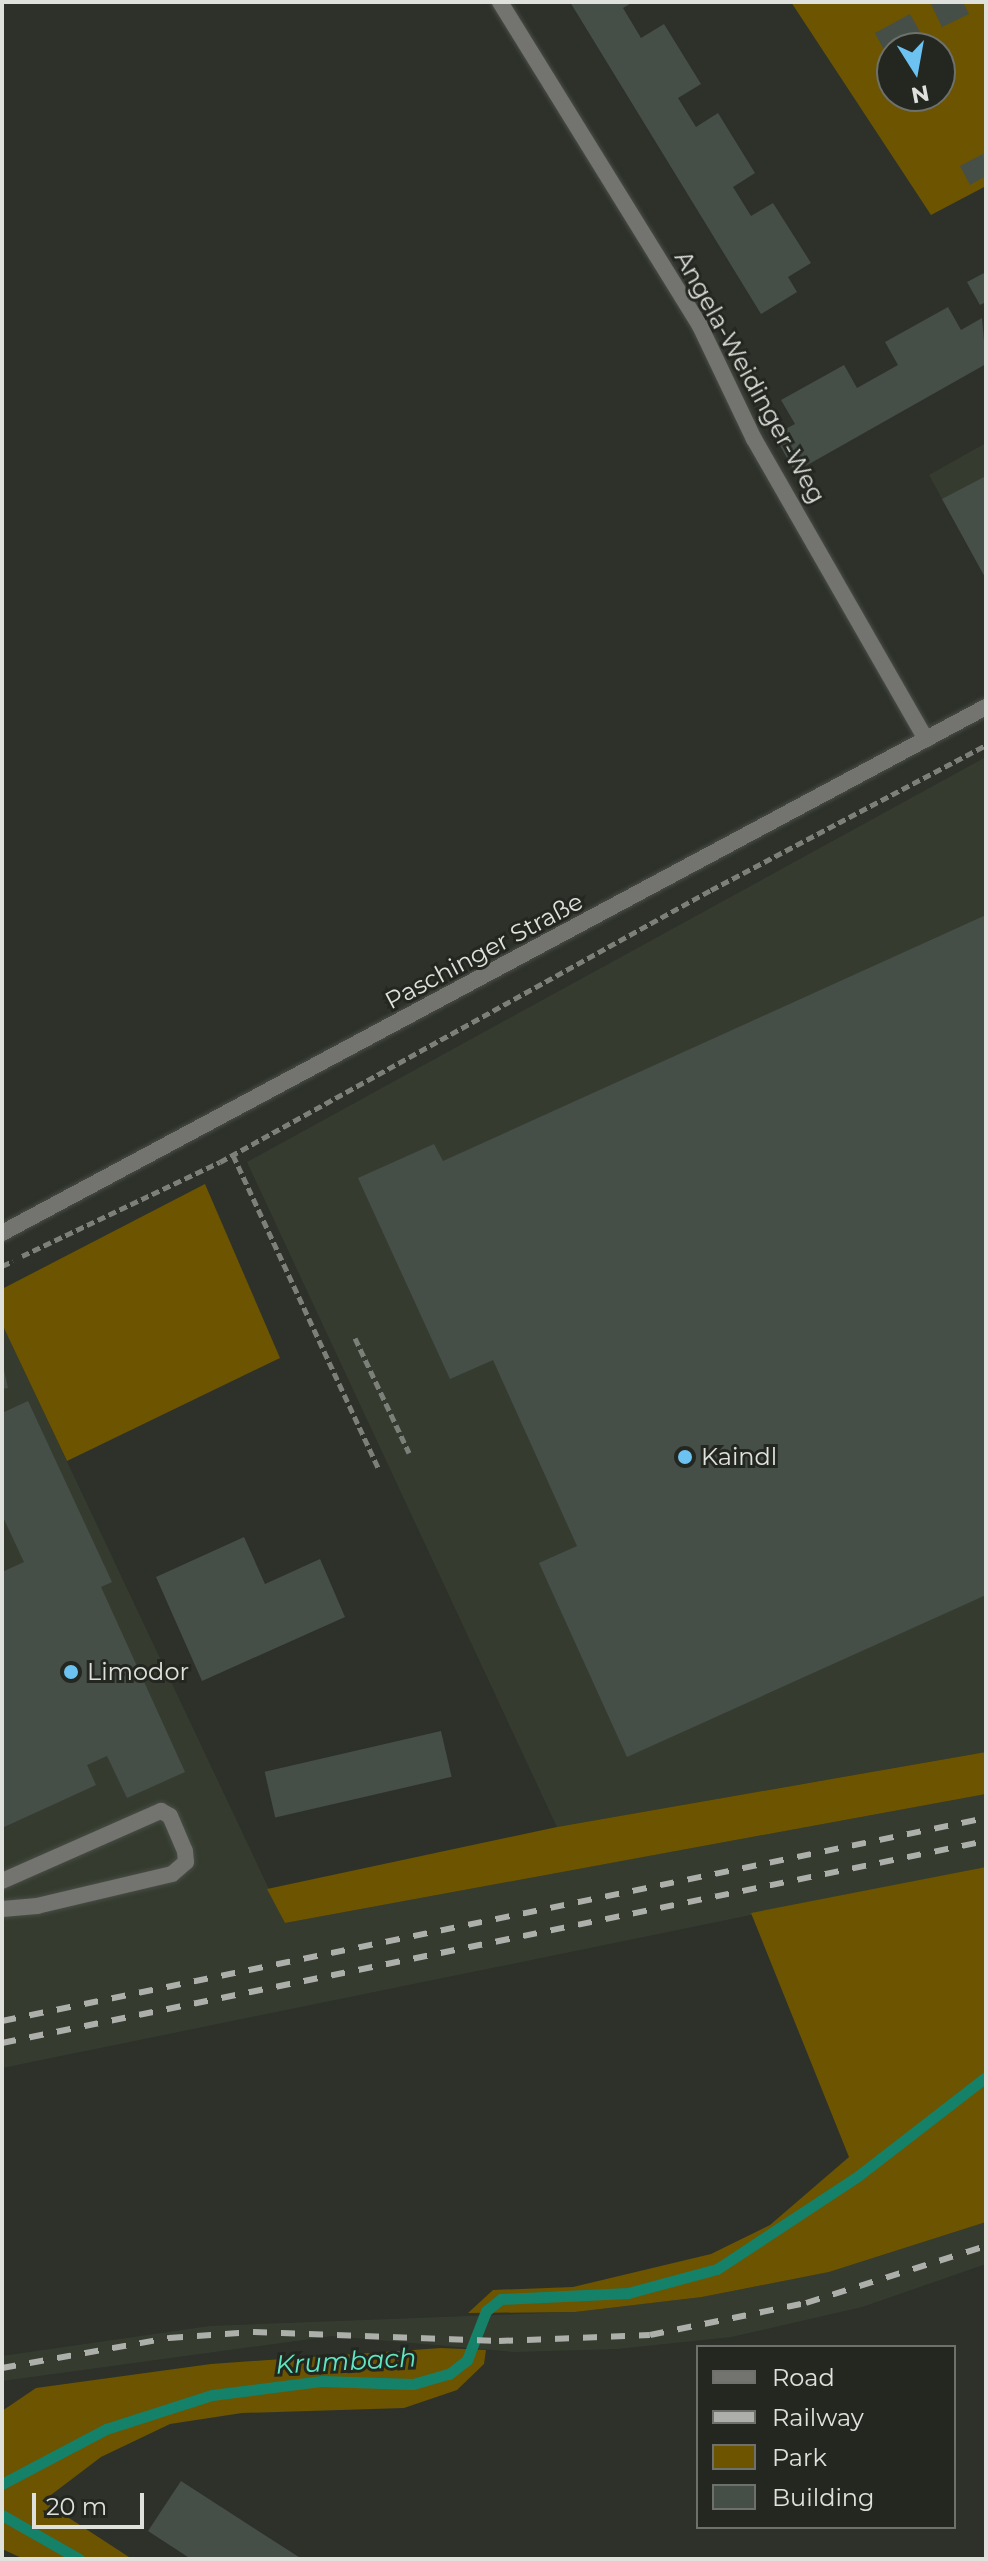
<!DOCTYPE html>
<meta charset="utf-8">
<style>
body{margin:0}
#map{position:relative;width:988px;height:2561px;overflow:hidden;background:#2d312a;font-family:Montserrat,sans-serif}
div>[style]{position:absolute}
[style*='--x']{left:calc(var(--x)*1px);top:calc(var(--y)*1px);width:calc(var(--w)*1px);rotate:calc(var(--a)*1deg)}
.built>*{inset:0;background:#353c2f}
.green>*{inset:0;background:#6c5400}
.stream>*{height:11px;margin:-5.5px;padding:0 5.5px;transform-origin:5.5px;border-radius:5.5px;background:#158169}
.building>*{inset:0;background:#464e48;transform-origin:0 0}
.path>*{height:5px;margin-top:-2.5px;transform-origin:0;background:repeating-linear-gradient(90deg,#7c8079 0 8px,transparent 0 12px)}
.roads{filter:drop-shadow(0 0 2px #494d46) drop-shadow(0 0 2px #494d46)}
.service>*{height:16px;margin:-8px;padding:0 8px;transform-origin:8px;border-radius:8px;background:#73736f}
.minor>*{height:16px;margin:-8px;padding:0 8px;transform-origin:8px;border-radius:8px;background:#73736f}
.tertiary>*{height:16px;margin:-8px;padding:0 8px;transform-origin:8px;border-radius:8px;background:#73736f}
.rail>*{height:6px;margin-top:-3px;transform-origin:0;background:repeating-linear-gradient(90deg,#adb0aa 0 14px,transparent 0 28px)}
.dots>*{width:22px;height:22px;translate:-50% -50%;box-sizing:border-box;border:4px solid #232720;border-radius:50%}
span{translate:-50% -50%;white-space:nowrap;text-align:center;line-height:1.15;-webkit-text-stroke:6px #232720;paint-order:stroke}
.street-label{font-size:24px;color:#dee1dc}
.poi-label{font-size:24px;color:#dee1dc}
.left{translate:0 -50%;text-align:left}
.water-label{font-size:26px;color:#5fe6c2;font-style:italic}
.frame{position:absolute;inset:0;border:4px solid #dee1dc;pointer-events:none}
.legend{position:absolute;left:696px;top:2345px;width:260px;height:184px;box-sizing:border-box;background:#232720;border:2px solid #6e716b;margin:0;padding:10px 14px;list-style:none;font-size:24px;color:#dee1dc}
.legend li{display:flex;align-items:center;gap:16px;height:40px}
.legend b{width:40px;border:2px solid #6e716b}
.north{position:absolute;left:876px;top:32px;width:80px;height:80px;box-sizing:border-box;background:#232720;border:2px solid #6e716b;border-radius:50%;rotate:169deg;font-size:22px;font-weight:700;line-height:32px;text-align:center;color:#dee1dc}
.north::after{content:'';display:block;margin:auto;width:28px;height:36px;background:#6cc3f2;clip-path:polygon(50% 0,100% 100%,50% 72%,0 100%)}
.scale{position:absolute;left:32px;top:2493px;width:112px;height:36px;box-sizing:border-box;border:4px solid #dee1dc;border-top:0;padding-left:10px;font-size:24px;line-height:28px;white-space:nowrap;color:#dee1dc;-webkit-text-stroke:6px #232720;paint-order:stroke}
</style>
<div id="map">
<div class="built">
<div style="clip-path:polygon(986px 443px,986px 579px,929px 475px)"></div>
<div style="clip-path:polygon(986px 757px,986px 1752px,557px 1827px,247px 1162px)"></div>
<div style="clip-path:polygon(2px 1324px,285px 1923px,986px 1794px,986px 1867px,2px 2068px)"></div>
<div style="clip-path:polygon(986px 2222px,986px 2264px,862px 2307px,731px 2337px,617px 2349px,515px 2352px,332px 2336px,2px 2381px,2px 2356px,210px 2326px,575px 2312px,702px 2297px,829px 2272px)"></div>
</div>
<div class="green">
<div style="clip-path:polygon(evenodd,791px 2px,986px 2px,986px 186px,931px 215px,791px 2px,892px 48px,940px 48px,940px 96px,892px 96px,892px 48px)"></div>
<div style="clip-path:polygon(205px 1184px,280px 1358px,67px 1461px,2px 1324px,2px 1289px)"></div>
<div style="clip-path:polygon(986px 1752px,986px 1794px,285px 1923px,267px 1889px,557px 1827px)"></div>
<div style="clip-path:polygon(986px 1867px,986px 2222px,829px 2272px,702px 2297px,575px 2312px,468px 2313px,493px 2290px,573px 2287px,711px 2254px,770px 2225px,849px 2157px,751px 1913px)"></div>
<div style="clip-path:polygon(441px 2348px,486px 2350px,484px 2364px,457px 2390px,404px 2408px,242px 2413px,170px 2424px,101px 2457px,43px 2501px,132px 2559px,24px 2559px,2px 2549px,2px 2411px,36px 2388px,211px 2364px)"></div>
</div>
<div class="stream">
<div style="--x:2;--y:2484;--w:118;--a:-27.9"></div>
<div style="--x:106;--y:2429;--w:111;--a:-17.8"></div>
<div style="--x:212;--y:2395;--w:111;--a:-7.3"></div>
<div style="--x:322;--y:2381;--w:91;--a:1.9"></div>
<div style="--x:413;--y:2384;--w:37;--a:-16"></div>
<div style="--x:449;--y:2374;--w:23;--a:-38"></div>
<div style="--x:467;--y:2360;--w:53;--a:-68.8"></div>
<div style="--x:486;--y:2311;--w:19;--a:-39"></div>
<div style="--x:501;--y:2299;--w:127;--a:-2.7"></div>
<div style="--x:628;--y:2293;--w:92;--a:-15.1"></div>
<div style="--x:717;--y:2269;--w:169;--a:-33.4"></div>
<div style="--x:858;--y:2176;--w:162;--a:-37.7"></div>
<div style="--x:2;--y:2515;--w:89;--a:29.7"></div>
</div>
<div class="building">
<div style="clip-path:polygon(570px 2px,633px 2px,623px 8px,641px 38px,664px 24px,701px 84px,678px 98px,696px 127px,718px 113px,755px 173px,733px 187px,751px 216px,773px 203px,811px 263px,788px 277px,797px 292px,761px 314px)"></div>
<div style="clip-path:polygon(930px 2px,963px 2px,969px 14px,942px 27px)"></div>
<div style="clip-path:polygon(910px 14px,925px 41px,913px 48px,892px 48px,890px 61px,875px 33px)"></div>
<div style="clip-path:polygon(983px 154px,986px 176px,970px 185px,960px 166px)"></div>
<div style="clip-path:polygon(986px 272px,986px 302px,980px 305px,967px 282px)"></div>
<div style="clip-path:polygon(948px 307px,961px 330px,982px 318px,986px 364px,795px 472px,774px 435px,795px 424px,781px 400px,844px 365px,857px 388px,898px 365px,885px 342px)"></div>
<div style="clip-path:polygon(986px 476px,986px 579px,942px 499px)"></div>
<div style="clip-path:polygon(986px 915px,986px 1595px,627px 1757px,539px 1563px,577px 1546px,493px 1360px,450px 1379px,358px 1178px,434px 1144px,443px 1161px)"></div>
<div style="clip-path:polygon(2px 1361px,8px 1388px,2px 1389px)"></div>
<div style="clip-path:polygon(28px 1401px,112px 1582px,101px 1587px,185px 1772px,127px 1798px,107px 1756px,87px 1765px,96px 1785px,2px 1828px,2px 1572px,24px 1562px,2px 1515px,2px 1413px)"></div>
<div style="clip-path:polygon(244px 1537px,265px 1584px,320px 1559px,345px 1617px,202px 1681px,156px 1577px)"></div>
<div style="left:441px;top:1731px;width:47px;height:181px;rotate:77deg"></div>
<div style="clip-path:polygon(181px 2481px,277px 2543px,302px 2559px,191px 2559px,148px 2531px)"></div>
</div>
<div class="path">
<div style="--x:233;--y:1155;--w:345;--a:65.1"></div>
<div style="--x:22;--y:1256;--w:219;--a:-25.4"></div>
<div style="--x:220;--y:1162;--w:561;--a:-28.99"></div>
<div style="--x:711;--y:890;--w:311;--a:-27.8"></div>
<div style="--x:2;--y:1266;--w:12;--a:-24"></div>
<div style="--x:355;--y:1338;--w:127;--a:64.8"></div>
</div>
<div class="roads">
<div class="service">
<div style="--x:2;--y:1881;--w:174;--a:-23.8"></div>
<div style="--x:161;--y:1811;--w:10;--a:29"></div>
<div style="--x:170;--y:1816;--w:38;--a:67"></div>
<div style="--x:185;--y:1851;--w:11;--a:85"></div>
<div style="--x:186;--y:1862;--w:18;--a:139"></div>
<div style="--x:172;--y:1874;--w:139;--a:166.7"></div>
<div style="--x:37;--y:1906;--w:35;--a:175"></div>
</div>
<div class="minor">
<div style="--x:500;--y:2;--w:381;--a:58.3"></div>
<div style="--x:700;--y:326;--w:125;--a:64.5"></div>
<div style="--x:754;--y:439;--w:346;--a:60.2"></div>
</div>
<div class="tertiary">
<div style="--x:2;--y:1233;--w:1116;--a:-28.13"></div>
</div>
</div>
<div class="rail">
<div style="--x:2;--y:2021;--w:1005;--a:-11.66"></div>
<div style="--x:2;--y:2043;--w:1005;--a:-11.6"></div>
<div style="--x:2;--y:2368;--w:170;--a:-10.2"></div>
<div style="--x:169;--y:2338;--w:84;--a:-4.1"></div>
<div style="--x:253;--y:2332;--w:246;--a:2.1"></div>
<div style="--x:499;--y:2341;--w:151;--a:-2.3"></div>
<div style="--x:650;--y:2335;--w:159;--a:-11.6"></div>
<div style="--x:806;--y:2303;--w:189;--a:-17.6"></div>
</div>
<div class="dots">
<div style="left:685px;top:1457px;background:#6cc3f2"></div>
<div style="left:71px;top:1672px;background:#6cc3f2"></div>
</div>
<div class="street-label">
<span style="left:750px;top:377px;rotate:61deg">Angela-Weidinger-Weg</span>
<span style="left:484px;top:951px;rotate:-28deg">Paschinger Straße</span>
</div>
<div class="poi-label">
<span class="left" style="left:701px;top:1457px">Kaindl</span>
<span class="left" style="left:87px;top:1672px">Limodor</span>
</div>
<div class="water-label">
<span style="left:346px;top:2362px;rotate:-3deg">Krumbach</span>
</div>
<div class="frame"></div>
<ul class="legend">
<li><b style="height:10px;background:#73736f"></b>Road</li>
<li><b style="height:10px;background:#adb0aa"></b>Railway</li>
<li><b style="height:22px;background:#6c5400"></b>Park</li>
<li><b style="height:22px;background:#464e48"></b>Building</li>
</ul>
<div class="north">N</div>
<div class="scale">20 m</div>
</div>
